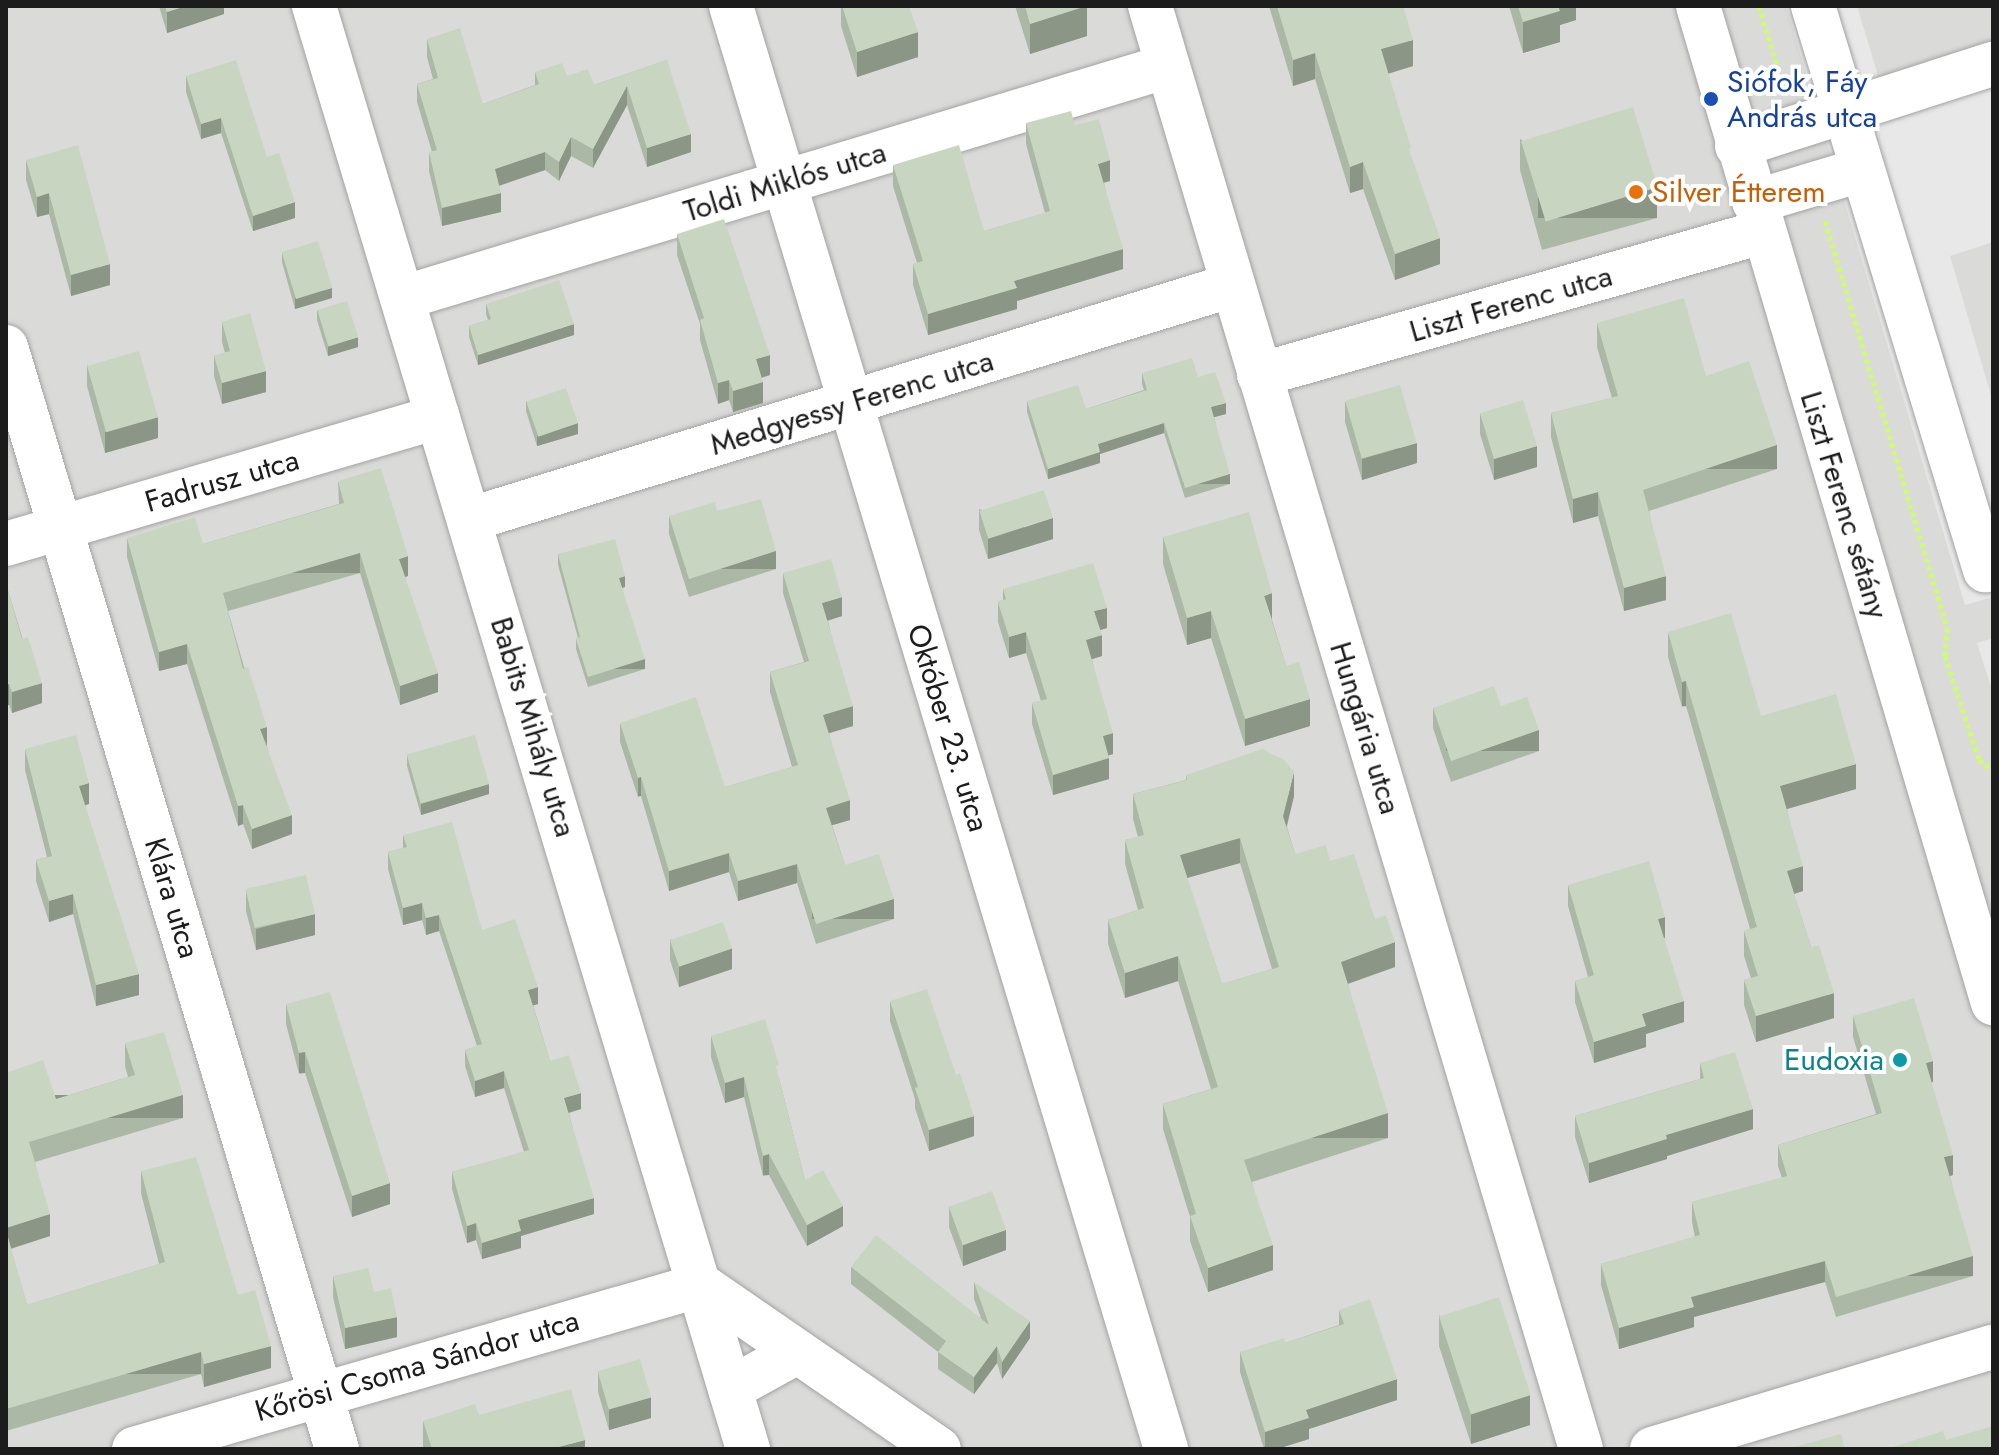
<!DOCTYPE html>
<meta charset="utf-8">
<style>
body{margin:0}
#map{position:relative;width:1999px;height:1455px;overflow:hidden;background:#e2efe1;font-family:Jost,sans-serif}
div>[style]{position:absolute}
[style*='--x']{left:calc(var(--x)*1px);top:calc(var(--y)*1px);width:calc(var(--w)*1px);rotate:calc(var(--a)*1deg)}
.residential>*{inset:0;background:#dadad9;transform-origin:0 0}
.parking>*{inset:0;background:#e8e8e8}
.path>*{height:5px;margin-top:-2.5px;transform-origin:0;background:repeating-linear-gradient(90deg,#cdff62 0 4px,transparent 0 8px)}
.roads{filter:drop-shadow(0 0 2px #a3a3a3) drop-shadow(0 0 2px #a3a3a3)}
.minor>*{height:44px;margin:-22px;padding:0 22px;transform-origin:22px;border-radius:22px;background:#fff}
.wall>*{inset:0;background:#acb8a6}
.shaded-wall>*{inset:0;background:#8c9687;transform-origin:0 0}
.building>*{inset:0;background:#c8d6c1;transform-origin:0 0}
.dots>*{width:22px;height:22px;translate:-50% -50%;box-sizing:border-box;border:4px solid #fff;border-radius:50%}
span{translate:-50% -50%;white-space:nowrap;text-align:center;line-height:1.15;-webkit-text-stroke:8px #fff;paint-order:stroke}
.transit-label{font-size:30px;color:#164399}
.left{translate:0 -50%;text-align:left}
.street-label{font-size:30px;color:#1c1c1c}
.food-label{font-size:30px;color:#c56008}
.culture-label{font-size:30px;color:#0d838f}
.right{translate:-100% -50%;text-align:right}
.frame{position:absolute;inset:0;border:8px solid #1c1c1c;pointer-events:none}
</style>
<div id="map">
<div class="residential">
<div style="left:6px;top:6px;width:1987px;height:1443px"></div>
</div>
<div class="parking">
<div style="clip-path:polygon(1786px 6px,1857px 6px,1890px 115px,1993px 85px,1993px 242px,1950px 256px,1993px 402px,1993px 597px,1965px 605px)"></div>
<div style="clip-path:polygon(1993px 638px,1993px 693px,1977px 643px)"></div>
</div>
<div class="path">
<div style="--x:1759;--y:6;--w:87;--a:73.2"></div>
<div style="--x:1825;--y:221;--w:425;--a:73.3"></div>
<div style="--x:1947;--y:628;--w:28;--a:94"></div>
<div style="--x:1945;--y:656;--w:109;--a:71.9"></div>
<div style="--x:1979;--y:760;--w:18;--a:38"></div>
</div>
<div class="roads">
<div class="minor">
<div style="--x:314;--y:6;--w:1507;--a:73.26"></div>
<div style="--x:731;--y:6;--w:1507;--a:73.22"></div>
<div style="--x:1150;--y:6;--w:1506;--a:73.37"></div>
<div style="--x:1698;--y:6;--w:1040;--a:73.52"></div>
<div style="--x:1813;--y:6;--w:590;--a:73.04"></div>
<div style="--x:1737;--y:146;--w:269;--a:-17.8"></div>
<div style="--x:1754;--y:202;--w:112;--a:-16.7"></div>
<div style="--x:402;--y:298;--w:800;--a:-16.85"></div>
<div style="--x:6;--y:347;--w:1151;--a:73.28"></div>
<div style="--x:1259;--y:375;--w:523;--a:-15.87"></div>
<div style="--x:471;--y:519;--w:797;--a:-17.07"></div>
<div style="--x:6;--y:544;--w:450;--a:-16.4"></div>
<div style="--x:730;--y:1389;--w:77;--a:-28.9"></div>
<div style="--x:134;--y:1449;--w:590;--a:-16.13"></div>
<div style="--x:701;--y:1285;--w:289;--a:34.6"></div>
<div style="--x:1652;--y:1449;--w:356;--a:-16.7"></div>
</div>
</div>
<div class="wall">
<div style="clip-path:polygon(159px 6px,224px 6px,224px 14px,167px 33px)"></div>
<div style="clip-path:polygon(841px 6px,909px 6px,918px 57px,857px 77px,841px 26px)"></div>
<div style="clip-path:polygon(1015px 6px,1087px 6px,1087px 36px,1030px 54px)"></div>
<div style="clip-path:polygon(1269px 6px,1403px 6px,1413px 66px,1388px 73px,1440px 264px,1395px 280px,1363px 189px,1350px 193px,1315px 79px,1293px 86px)"></div>
<div style="clip-path:polygon(1509px 6px,1585px 6px,1576px 8px,1576px 20px,1560px 25px,1560px 42px,1523px 53px)"></div>
<div style="clip-path:polygon(427px 39px,483px 104px,535px 85px,535px 72px,567px 76px,594px 85px,667px 60px,691px 152px,647px 167px,627px 105px,593px 168px,571px 156px,559px 181px,545px 170px,499px 186px,501px 212px,442px 226px,429px 171px,429px 152px,432px 152px,417px 102px,417px 84px,433px 79px,427px 57px)"></div>
<div style="clip-path:polygon(186px 76px,267px 157px,295px 218px,253px 231px,221px 133px,201px 139px,186px 92px)"></div>
<div style="clip-path:polygon(1026px 123px,1075px 125px,1110px 181px,1104px 183px,1123px 269px,1017px 301px,1017px 309px,928px 335px,913px 285px,913px 264px,917px 263px,893px 186px,893px 165px,984px 231px,1045px 213px,1026px 144px)"></div>
<div style="clip-path:polygon(1520px 139px,1657px 218px,1542px 250px,1520px 170px)"></div>
<div style="clip-path:polygon(26px 160px,110px 285px,71px 296px,49px 214px,37px 217px,26px 180px)"></div>
<div style="clip-path:polygon(677px 234px,770px 375px,762px 378px,763px 403px,733px 412px,729px 400px,718px 404px,700px 340px,700px 324px,677px 255px)"></div>
<div style="clip-path:polygon(282px 252px,332px 298px,295px 309px,282px 262px)"></div>
<div style="clip-path:polygon(486px 304px,574px 335px,478px 365px,469px 337px,469px 326px,488px 320px,486px 314px)"></div>
<div style="clip-path:polygon(317px 310px,358px 347px,328px 356px,317px 320px)"></div>
<div style="clip-path:polygon(222px 322px,266px 392px,222px 404px,214px 376px,214px 356px,225px 353px,222px 342px)"></div>
<div style="clip-path:polygon(1597px 323px,1706px 376px,1777px 469px,1649px 511px,1666px 600px,1624px 611px,1598px 516px,1573px 523px,1551px 437px,1551px 413px,1612px 398px,1597px 347px)"></div>
<div style="clip-path:polygon(87px 365px,158px 438px,105px 453px,87px 386px)"></div>
<div style="clip-path:polygon(1142px 373px,1198px 377px,1226px 414px,1214px 417px,1230px 484px,1185px 498px,1164px 433px,1100px 454px,1100px 463px,1048px 479px,1027px 412px,1027px 401px,1086px 409px,1144px 390px,1142px 384px)"></div>
<div style="clip-path:polygon(526px 401px,578px 434px,537px 446px,526px 411px)"></div>
<div style="clip-path:polygon(1345px 401px,1417px 463px,1362px 480px,1345px 422px)"></div>
<div style="clip-path:polygon(1480px 413px,1537px 467px,1494px 480px,1480px 434px)"></div>
<div style="clip-path:polygon(338px 481px,408px 576px,405px 577px,438px 692px,400px 705px,360px 573px,228px 611px,292px 834px,252px 849px,243px 824px,238px 826px,187px 664px,159px 671px,127px 557px,127px 538px,203px 544px,339px 504px)"></div>
<div style="clip-path:polygon(979px 509px,1053px 539px,988px 559px,979px 530px)"></div>
<div style="clip-path:polygon(717px 511px,776px 569px,689px 597px,669px 534px,669px 516px)"></div>
<div style="clip-path:polygon(1163px 537px,1272px 620px,1286px 666px,1310px 726px,1245px 746px,1211px 638px,1187px 645px,1163px 564px)"></div>
<div style="clip-path:polygon(558px 554px,625px 587px,622px 588px,645px 669px,588px 687px,576px 649px,576px 639px,578px 638px,558px 565px)"></div>
<div style="clip-path:polygon(783px 573px,842px 616px,828px 621px,853px 726px,829px 733px,850px 820px,832px 825px,845px 865px,894px 919px,816px 944px,797px 883px,738px 901px,729px 872px,669px 891px,641px 796px,638px 797px,620px 742px,620px 723px,725px 787px,792px 767px,770px 692px,770px 672px,804px 662px,783px 593px)"></div>
<div style="clip-path:polygon(6px 584px,42px 703px,12px 713px,9px 705px)"></div>
<div style="clip-path:polygon(1003px 589px,1107px 628px,1100px 630px,1102px 656px,1092px 659px,1113px 754px,1109px 755px,1109px 779px,1053px 795px,1032px 724px,1032px 703px,1041px 701px,1026px 653px,1009px 658px,998px 622px,998px 602px,1003px 600px)"></div>
<div style="clip-path:polygon(1668px 632px,1761px 716px,1856px 789px,1787px 809px,1803px 891px,1794px 894px,1834px 1018px,1756px 1042px,1744px 1005px,1744px 980px,1751px 978px,1744px 956px,1744px 931px,1750px 929px,1686px 706px,1682px 707px,1668px 657px)"></div>
<div style="clip-path:polygon(1501px 706px,1539px 751px,1451px 782px,1433px 728px,1433px 708px)"></div>
<div style="clip-path:polygon(25px 749px,89px 804px,85px 805px,139px 995px,96px 1006px,73px 914px,49px 922px,36px 881px,36px 860px,47px 857px,25px 770px)"></div>
<div style="clip-path:polygon(407px 755px,489px 794px,421px 815px,407px 766px)"></div>
<div style="clip-path:polygon(evenodd,1186px 775px,1294px 796px,1287px 827px,1295px 854px,1330px 861px,1375px 919px,1395px 967px,1348px 984px,1388px 1138px,1252px 1182px,1273px 1270px,1208px 1292px,1190px 1241px,1190px 1217px,1163px 1129px,1163px 1104px,1211px 1089px,1178px 981px,1125px 998px,1108px 944px,1108px 920px,1138px 910px,1125px 864px,1125px 840px,1138px 837px,1133px 819px,1133px 794px,1186px 780px,1186px 775px,1240px 863px,1272px 969px,1222px 984px,1187px 878px,1240px 863px)"></div>
<div style="clip-path:polygon(403px 835px,482px 930px,538px 1004px,533px 1005px,550px 1061px,581px 1109px,569px 1113px,594px 1214px,521px 1236px,521px 1248px,482px 1259px,476px 1240px,467px 1243px,452px 1189px,452px 1172px,524px 1152px,504px 1088px,475px 1097px,465px 1066px,465px 1050px,477px 1046px,439px 931px,426px 935px,422px 920px,403px 925px,388px 869px,388px 852px,403px 848px)"></div>
<div style="clip-path:polygon(1568px 885px,1665px 938px,1664px 938px,1684px 1022px,1646px 1034px,1646px 1047px,1594px 1063px,1575px 1002px,1575px 981px,1588px 977px,1568px 906px)"></div>
<div style="clip-path:polygon(246px 891px,315px 935px,256px 950px,246px 911px)"></div>
<div style="clip-path:polygon(670px 939px,732px 969px,679px 987px,670px 960px)"></div>
<div style="clip-path:polygon(890px 1001px,974px 1136px,929px 1151px,915px 1108px,915px 1099px,890px 1021px)"></div>
<div style="clip-path:polygon(286px 1004px,390px 1204px,352px 1217px,305px 1073px,299px 1074px,286px 1024px)"></div>
<div style="clip-path:polygon(1853px 1016px,1933px 1082px,1931px 1082px,1953px 1175px,1950px 1176px,1973px 1276px,1836px 1317px,1825px 1282px,1694px 1317px,1694px 1327px,1619px 1349px,1601px 1285px,1601px 1264px,1695px 1237px,1692px 1222px,1692px 1202px,1782px 1178px,1778px 1166px,1778px 1145px,1876px 1114px,1853px 1037px)"></div>
<div style="clip-path:polygon(711px 1036px,779px 1078px,805px 1180px,843px 1226px,807px 1246px,769px 1175px,763px 1176px,744px 1097px,725px 1103px,711px 1057px)"></div>
<div style="clip-path:polygon(125px 1043px,183px 1118px,35px 1162px,50px 1236px,11px 1249px,27px 1305px,159px 1264px,141px 1193px,141px 1171px,238px 1295px,271px 1368px,204px 1387px,201px 1374px,6px 1431px,6px 1073px,56px 1099px,128px 1077px,125px 1066px)"></div>
<div style="clip-path:polygon(1700px 1063px,1753px 1129px,1667px 1156px,1667px 1159px,1589px 1183px,1575px 1137px,1575px 1116px,1700px 1079px)"></div>
<div style="clip-path:polygon(949px 1206px,1006px 1250px,963px 1266px,949px 1227px)"></div>
<div style="clip-path:polygon(851px 1267px,981px 1318px,974px 1299px,974px 1282px,1030px 1338px,1002px 1379px,997px 1363px,974px 1394px,938px 1369px,938px 1352px,851px 1284px)"></div>
<div style="clip-path:polygon(333px 1276px,374px 1292px,397px 1337px,345px 1349px,333px 1297px)"></div>
<div style="clip-path:polygon(1339px 1310px,1397px 1400px,1309px 1429px,1309px 1439px,1277px 1449px,1264px 1449px,1240px 1372px,1240px 1352px,1285px 1343px,1339px 1325px)"></div>
<div style="clip-path:polygon(1439px 1315px,1530px 1425px,1471px 1444px,1439px 1346px)"></div>
<div style="clip-path:polygon(598px 1371px,651px 1418px,609px 1430px,598px 1392px)"></div>
<div style="clip-path:polygon(479px 1415px,585px 1449px,423px 1449px,423px 1421px)"></div>
</div>
<div class="shaded-wall">
<div style="clip-path:polygon(186px 6px,224px 6px,224px 14px,167px 33px,167px 12px)"></div>
<div style="clip-path:polygon(1087px 6px,1087px 36px,1030px 54px,1030px 24px)"></div>
<div style="clip-path:polygon(1555px 6px,1585px 6px,1576px 8px,1576px 20px,1560px 25px,1560px 42px,1523px 53px,1523px 22px)"></div>
<div style="clip-path:polygon(918px 32px,918px 57px,857px 77px,857px 52px)"></div>
<div style="clip-path:polygon(1413px 40px,1413px 66px,1381px 76px,1381px 49px)"></div>
<div style="clip-path:polygon(1315px 53px,1315px 79px,1293px 86px,1293px 60px)"></div>
<div style="clip-path:polygon(627px 86px,627px 105px,593px 168px,593px 149px)"></div>
<div style="clip-path:polygon(221px 118px,221px 133px,201px 139px,201px 124px)"></div>
<div style="clip-path:polygon(691px 134px,691px 152px,647px 167px,647px 148px)"></div>
<div style="clip-path:polygon(571px 137px,571px 156px,559px 181px,559px 162px)"></div>
<div style="clip-path:polygon(545px 152px,545px 170px,495px 187px,495px 169px)"></div>
<div style="clip-path:polygon(1110px 160px,1110px 181px,1098px 184px,1098px 164px)"></div>
<div style="clip-path:polygon(1363px 162px,1363px 189px,1350px 193px,1350px 167px)"></div>
<div style="left:1657px;top:188px;width:30px;height:119px;rotate:90deg"></div>
<div style="clip-path:polygon(49px 193px,49px 214px,37px 217px,37px 197px)"></div>
<div style="clip-path:polygon(501px 193px,501px 212px,442px 226px,442px 208px)"></div>
<div style="clip-path:polygon(295px 202px,295px 218px,253px 231px,253px 216px)"></div>
<div style="clip-path:polygon(1440px 238px,1440px 264px,1395px 280px,1395px 254px)"></div>
<div style="clip-path:polygon(1123px 249px,1123px 269px,1017px 301px,1017px 309px,928px 335px,928px 314px,1014px 281px)"></div>
<div style="clip-path:polygon(110px 264px,110px 285px,71px 296px,71px 275px)"></div>
<div style="clip-path:polygon(332px 288px,332px 298px,295px 309px,295px 298px)"></div>
<div style="clip-path:polygon(574px 324px,574px 335px,478px 365px,478px 355px)"></div>
<div style="clip-path:polygon(358px 337px,358px 347px,328px 356px,328px 346px)"></div>
<div style="clip-path:polygon(770px 355px,770px 375px,756px 379px,756px 359px)"></div>
<div style="clip-path:polygon(266px 371px,266px 392px,222px 404px,222px 383px)"></div>
<div style="clip-path:polygon(729px 380px,729px 400px,718px 404px,718px 383px)"></div>
<div style="clip-path:polygon(763px 382px,763px 403px,733px 412px,733px 391px)"></div>
<div style="clip-path:polygon(1226px 403px,1226px 414px,1211px 418px,1211px 407px)"></div>
<div style="clip-path:polygon(158px 417px,158px 438px,105px 453px,105px 432px)"></div>
<div style="clip-path:polygon(578px 423px,578px 434px,537px 446px,537px 436px)"></div>
<div style="clip-path:polygon(1164px 423px,1164px 433px,1100px 454px,1100px 463px,1048px 479px,1048px 469px,1098px 444px)"></div>
<div style="clip-path:polygon(1417px 443px,1417px 463px,1362px 480px,1362px 459px)"></div>
<div style="left:1777px;top:445px;width:24px;height:141px;rotate:90deg"></div>
<div style="clip-path:polygon(1537px 446px,1537px 467px,1494px 480px,1494px 459px)"></div>
<div style="left:1230px;top:474px;width:10px;height:47px;rotate:90deg"></div>
<div style="clip-path:polygon(1598px 492px,1598px 516px,1573px 523px,1573px 499px)"></div>
<div style="clip-path:polygon(1053px 518px,1053px 539px,988px 559px,988px 539px)"></div>
<div style="left:776px;top:551px;width:18px;height:91px;rotate:90deg"></div>
<div style="left:360px;top:553px;width:20px;height:143px;rotate:90deg"></div>
<div style="clip-path:polygon(408px 556px,408px 576px,399px 579px,399px 559px)"></div>
<div style="clip-path:polygon(625px 576px,625px 587px,619px 589px,619px 578px)"></div>
<div style="clip-path:polygon(1666px 576px,1666px 600px,1624px 611px,1624px 588px)"></div>
<div style="clip-path:polygon(1272px 593px,1272px 620px,1264px 596px)"></div>
<div style="clip-path:polygon(842px 597px,842px 616px,822px 622px,822px 603px)"></div>
<div style="clip-path:polygon(1107px 608px,1107px 628px,1094px 632px,1094px 611px)"></div>
<div style="clip-path:polygon(1211px 611px,1211px 638px,1187px 645px,1187px 618px)"></div>
<div style="clip-path:polygon(1026px 632px,1026px 653px,1009px 658px,1009px 637px)"></div>
<div style="clip-path:polygon(1102px 635px,1102px 656px,1086px 661px,1086px 640px)"></div>
<div style="clip-path:polygon(187px 644px,187px 664px,159px 671px,159px 652px)"></div>
<div style="left:645px;top:659px;width:10px;height:60px;rotate:90deg"></div>
<div style="clip-path:polygon(438px 673px,438px 692px,400px 705px,400px 686px)"></div>
<div style="left:1686px;top:681px;width:25px;height:4px;rotate:90deg"></div>
<div style="clip-path:polygon(42px 683px,42px 703px,12px 713px,12px 692px)"></div>
<div style="left:9px;top:684px;width:21px;height:3px;rotate:90deg"></div>
<div style="clip-path:polygon(1310px 699px,1310px 726px,1245px 746px,1245px 719px)"></div>
<div style="clip-path:polygon(853px 706px,853px 726px,823px 735px,823px 715px)"></div>
<div style="clip-path:polygon(267px 727px,267px 746px,260px 729px)"></div>
<div style="left:1539px;top:730px;width:21px;height:93px;rotate:90deg"></div>
<div style="clip-path:polygon(1113px 733px,1113px 754px,1103px 757px,1103px 736px)"></div>
<div style="clip-path:polygon(1109px 758px,1109px 779px,1053px 795px,1053px 775px)"></div>
<div style="clip-path:polygon(1856px 764px,1856px 789px,1780px 811px,1780px 786px)"></div>
<div style="clip-path:polygon(1294px 772px,1294px 796px,1283px 840px,1283px 816px)"></div>
<div style="left:641px;top:777px;width:19px;height:3px;rotate:90deg"></div>
<div style="clip-path:polygon(89px 783px,89px 804px,79px 807px,79px 786px)"></div>
<div style="clip-path:polygon(489px 784px,489px 794px,421px 815px,421px 804px)"></div>
<div style="clip-path:polygon(850px 800px,850px 820px,826px 827px,826px 808px)"></div>
<div style="clip-path:polygon(243px 805px,243px 824px,238px 826px,238px 806px)"></div>
<div style="clip-path:polygon(292px 815px,292px 834px,252px 849px,252px 829px)"></div>
<div style="clip-path:polygon(1240px 838px,1240px 863px,1180px 880px,1180px 855px)"></div>
<div style="clip-path:polygon(729px 853px,729px 872px,669px 891px,669px 871px)"></div>
<div style="clip-path:polygon(797px 864px,797px 883px,738px 901px,738px 881px)"></div>
<div style="clip-path:polygon(1803px 866px,1803px 891px,1787px 896px,1787px 871px)"></div>
<div style="clip-path:polygon(73px 894px,73px 914px,49px 922px,49px 901px)"></div>
<div style="left:894px;top:899px;width:20px;height:82px;rotate:90deg"></div>
<div style="clip-path:polygon(422px 903px,422px 920px,403px 925px,403px 908px)"></div>
<div style="clip-path:polygon(315px 914px,315px 935px,256px 950px,256px 929px)"></div>
<div style="clip-path:polygon(439px 915px,439px 931px,426px 935px,426px 918px)"></div>
<div style="clip-path:polygon(1665px 917px,1665px 938px,1658px 940px,1658px 919px)"></div>
<div style="clip-path:polygon(1395px 942px,1395px 967px,1341px 986px,1341px 962px)"></div>
<div style="clip-path:polygon(732px 948px,732px 969px,679px 987px,679px 966px)"></div>
<div style="clip-path:polygon(1178px 956px,1178px 981px,1125px 998px,1125px 973px)"></div>
<div style="clip-path:polygon(139px 974px,139px 995px,96px 1006px,96px 985px)"></div>
<div style="clip-path:polygon(538px 987px,538px 1004px,528px 1007px,528px 990px)"></div>
<div style="clip-path:polygon(1834px 993px,1834px 1018px,1756px 1042px,1756px 1016px)"></div>
<div style="clip-path:polygon(1684px 1001px,1684px 1022px,1646px 1034px,1646px 1047px,1594px 1063px,1594px 1042px,1642px 1014px)"></div>
<div style="left:305px;top:1052px;width:21px;height:6px;rotate:90deg"></div>
<div style="clip-path:polygon(1933px 1061px,1933px 1082px,1926px 1084px,1926px 1063px)"></div>
<div style="clip-path:polygon(504px 1071px,504px 1088px,475px 1097px,475px 1081px)"></div>
<div style="clip-path:polygon(744px 1077px,744px 1097px,725px 1103px,725px 1083px)"></div>
<div style="clip-path:polygon(581px 1093px,581px 1109px,564px 1114px,564px 1098px)"></div>
<div style="left:183px;top:1095px;width:23px;height:161px;rotate:90deg"></div>
<div style="clip-path:polygon(1753px 1109px,1753px 1129px,1667px 1156px,1667px 1159px,1589px 1183px,1589px 1163px,1666px 1135px)"></div>
<div style="left:1388px;top:1113px;width:25px;height:151px;rotate:90deg"></div>
<div style="clip-path:polygon(974px 1116px,974px 1136px,929px 1151px,929px 1130px)"></div>
<div style="left:769px;top:1154px;width:21px;height:6px;rotate:90deg"></div>
<div style="clip-path:polygon(1953px 1155px,1953px 1175px,1944px 1178px,1944px 1157px)"></div>
<div style="clip-path:polygon(390px 1183px,390px 1204px,352px 1217px,352px 1196px)"></div>
<div style="clip-path:polygon(594px 1198px,594px 1214px,521px 1236px,521px 1248px,482px 1259px,482px 1243px,518px 1220px)"></div>
<div style="clip-path:polygon(843px 1206px,843px 1226px,807px 1246px,807px 1225px)"></div>
<div style="clip-path:polygon(50px 1214px,50px 1236px,6px 1250px,6px 1228px)"></div>
<div style="clip-path:polygon(476px 1223px,476px 1240px,467px 1243px,467px 1226px)"></div>
<div style="clip-path:polygon(1006px 1230px,1006px 1250px,963px 1266px,963px 1245px)"></div>
<div style="clip-path:polygon(1273px 1245px,1273px 1270px,1208px 1292px,1208px 1268px)"></div>
<div style="left:1973px;top:1256px;width:20px;height:143px;rotate:90deg"></div>
<div style="clip-path:polygon(1825px 1261px,1825px 1282px,1694px 1317px,1694px 1327px,1619px 1349px,1619px 1328px,1691px 1297px)"></div>
<div style="clip-path:polygon(397px 1317px,397px 1337px,345px 1349px,345px 1328px)"></div>
<div style="clip-path:polygon(1030px 1321px,1030px 1338px,1002px 1379px,1002px 1362px)"></div>
<div style="clip-path:polygon(271px 1346px,271px 1368px,204px 1387px,204px 1364px)"></div>
<div style="clip-path:polygon(997px 1346px,997px 1363px,974px 1394px,974px 1377px)"></div>
<div style="left:201px;top:1352px;width:22px;height:203px;rotate:90deg"></div>
<div style="clip-path:polygon(1397px 1379px,1397px 1400px,1309px 1429px,1309px 1439px,1277px 1449px,1265px 1449px,1265px 1432px,1306px 1410px)"></div>
<div style="clip-path:polygon(1530px 1395px,1530px 1425px,1471px 1444px,1471px 1413px)"></div>
<div style="clip-path:polygon(651px 1397px,651px 1418px,609px 1430px,609px 1409px)"></div>
<div style="clip-path:polygon(585px 1440px,585px 1449px,551px 1449px)"></div>
</div>
<div class="building">
<div style="clip-path:polygon(165px 6px,186px 6px,167px 12px)"></div>
<div style="clip-path:polygon(842px 6px,909px 6px,918px 32px,857px 52px)"></div>
<div style="clip-path:polygon(1025px 6px,1086px 6px,1030px 24px)"></div>
<div style="clip-path:polygon(1277px 6px,1403px 6px,1413px 40px,1381px 49px,1411px 148px,1409px 149px,1440px 238px,1395px 254px,1363px 162px,1350px 167px,1315px 53px,1293px 60px)"></div>
<div style="clip-path:polygon(1518px 6px,1558px 6px,1560px 11px,1523px 22px)"></div>
<div style="clip-path:polygon(460px 28px,483px 104px,539px 84px,535px 72px,562px 63px,567px 76px,588px 69px,594px 85px,667px 60px,691px 134px,647px 148px,627px 86px,593px 149px,571px 137px,559px 162px,545px 152px,495px 169px,501px 193px,442px 208px,429px 152px,437px 150px,417px 84px,438px 78px,427px 39px)"></div>
<div style="clip-path:polygon(236px 60px,267px 157px,279px 153px,295px 202px,253px 216px,221px 118px,201px 124px,186px 76px)"></div>
<div style="left:1633px;top:107px;width:84px;height:117px;rotate:73deg"></div>
<div style="clip-path:polygon(1071px 111px,1075px 125px,1099px 119px,1110px 160px,1098px 164px,1123px 249px,1014px 281px,1017px 288px,928px 314px,913px 264px,923px 261px,893px 165px,959px 145px,984px 231px,1050px 211px,1026px 123px)"></div>
<div style="clip-path:polygon(78px 145px,110px 264px,71px 275px,49px 193px,37px 197px,26px 160px)"></div>
<div style="clip-path:polygon(724px 219px,770px 355px,756px 359px,763px 382px,733px 391px,729px 380px,718px 383px,700px 320px,704px 318px,677px 234px)"></div>
<div style="left:318px;top:241px;width:49px;height:38px;rotate:73deg"></div>
<div style="clip-path:polygon(559px 280px,574px 324px,478px 355px,469px 326px,491px 319px,486px 304px)"></div>
<div style="clip-path:polygon(1684px 298px,1706px 376px,1749px 361px,1777px 445px,1643px 490px,1666px 576px,1624px 588px,1598px 492px,1573px 499px,1551px 413px,1618px 396px,1597px 323px)"></div>
<div style="left:347px;top:301px;width:38px;height:31px;rotate:73deg"></div>
<div style="clip-path:polygon(250px 313px,266px 371px,222px 383px,214px 356px,230px 351px,222px 322px)"></div>
<div style="left:139px;top:351px;width:69px;height:54px;rotate:74deg"></div>
<div style="clip-path:polygon(1192px 358px,1198px 377px,1215px 372px,1226px 403px,1211px 407px,1230px 474px,1185px 488px,1164px 423px,1098px 444px,1100px 452px,1048px 469px,1027px 401px,1078px 385px,1086px 409px,1147px 390px,1142px 373px)"></div>
<div style="left:1400px;top:385px;width:60px;height:57px;rotate:74deg"></div>
<div style="left:566px;top:388px;width:37px;height:42px;rotate:71deg"></div>
<div style="left:1523px;top:400px;width:48px;height:45px;rotate:73deg"></div>
<div style="clip-path:polygon(381px 468px,408px 556px,399px 559px,438px 673px,400px 686px,360px 553px,223px 593px,243px 669px,248px 667px,267px 727px,260px 729px,292px 815px,252px 829px,243px 805px,238px 806px,187px 644px,159px 652px,127px 538px,195px 517px,203px 544px,344px 503px,338px 481px)"></div>
<div style="left:1044px;top:490px;width:29px;height:68px;rotate:72deg"></div>
<div style="clip-path:polygon(761px 499px,776px 551px,689px 579px,669px 516px,715px 502px,717px 511px)"></div>
<div style="clip-path:polygon(1249px 512px,1272px 593px,1264px 596px,1286px 666px,1299px 662px,1310px 699px,1245px 719px,1211px 611px,1187px 618px,1163px 537px)"></div>
<div style="clip-path:polygon(615px 539px,625px 576px,619px 578px,645px 659px,588px 677px,576px 639px,580px 637px,558px 554px)"></div>
<div style="clip-path:polygon(831px 559px,842px 597px,822px 603px,853px 706px,823px 715px,850px 800px,826px 808px,845px 865px,879px 854px,894px 899px,816px 924px,797px 864px,738px 881px,729px 853px,669px 871px,641px 777px,638px 778px,620px 723px,696px 697px,725px 787px,798px 765px,770px 672px,809px 661px,783px 573px)"></div>
<div style="clip-path:polygon(1093px 563px,1107px 608px,1094px 611px,1102px 635px,1086px 640px,1113px 733px,1103px 736px,1109px 758px,1053px 775px,1032px 703px,1047px 699px,1026px 632px,1009px 637px,998px 602px,1006px 599px,1003px 589px)"></div>
<div style="clip-path:polygon(6px 584px,22px 639px,28px 637px,42px 683px,12px 692px,9px 684px,6px 685px)"></div>
<div style="clip-path:polygon(1731px 613px,1761px 716px,1836px 694px,1856px 764px,1780px 786px,1803px 866px,1787px 871px,1811px 947px,1819px 945px,1834px 993px,1756px 1016px,1744px 980px,1758px 976px,1744px 931px,1757px 927px,1686px 681px,1682px 682px,1668px 632px)"></div>
<div style="clip-path:polygon(1494px 686px,1501px 706px,1527px 697px,1539px 730px,1451px 761px,1433px 708px)"></div>
<div style="clip-path:polygon(76px 735px,89px 783px,79px 786px,139px 974px,96px 985px,73px 894px,49px 901px,36px 860px,52px 856px,25px 749px)"></div>
<div style="left:475px;top:735px;width:51px;height:71px;rotate:74deg"></div>
<div style="clip-path:polygon(evenodd,1262px 749px,1284px 760px,1294px 772px,1283px 816px,1295px 854px,1326px 845px,1330px 861px,1354px 854px,1375px 919px,1386px 915px,1395px 942px,1341px 962px,1388px 1113px,1244px 1160px,1273px 1245px,1208px 1268px,1190px 1216px,1196px 1214px,1163px 1104px,1218px 1087px,1178px 956px,1125px 973px,1108px 920px,1144px 908px,1125px 840px,1144px 835px,1133px 794px,1187px 780px,1186px 775px,1262px 749px,1240px 838px,1279px 967px,1222px 984px,1180px 855px,1240px 838px)"></div>
<div style="clip-path:polygon(452px 822px,482px 930px,515px 919px,538px 987px,528px 990px,550px 1061px,569px 1055px,581px 1093px,564px 1098px,594px 1198px,518px 1220px,521px 1231px,482px 1243px,476px 1223px,467px 1226px,452px 1172px,529px 1150px,504px 1071px,475px 1081px,465px 1050px,482px 1044px,439px 915px,426px 918px,422px 903px,403px 908px,388px 852px,407px 847px,403px 835px)"></div>
<div style="clip-path:polygon(1649px 861px,1665px 917px,1658px 919px,1684px 1001px,1642px 1014px,1646px 1026px,1594px 1042px,1575px 981px,1594px 975px,1568px 885px)"></div>
<div style="left:306px;top:875px;width:40px;height:62px;rotate:77deg"></div>
<div style="left:723px;top:922px;width:28px;height:56px;rotate:71deg"></div>
<div style="clip-path:polygon(927px 989px,956px 1075px,960px 1073px,974px 1116px,929px 1130px,915px 1088px,918px 1087px,890px 1001px)"></div>
<div style="clip-path:polygon(330px 992px,390px 1183px,352px 1196px,305px 1052px,299px 1053px,286px 1004px)"></div>
<div style="clip-path:polygon(1914px 998px,1933px 1061px,1926px 1063px,1953px 1155px,1944px 1157px,1973px 1256px,1836px 1297px,1825px 1261px,1691px 1297px,1694px 1307px,1619px 1328px,1601px 1264px,1700px 1235px,1692px 1202px,1787px 1176px,1778px 1145px,1882px 1113px,1853px 1016px)"></div>
<div style="clip-path:polygon(765px 1019px,779px 1065px,776px 1066px,805px 1180px,823px 1170px,843px 1206px,807px 1225px,769px 1154px,763px 1156px,744px 1077px,725px 1083px,711px 1036px)"></div>
<div style="clip-path:polygon(164px 1032px,183px 1095px,29px 1142px,50px 1214px,6px 1228px,6px 1073px,43px 1060px,56px 1099px,135px 1075px,125px 1043px)"></div>
<div style="clip-path:polygon(1735px 1052px,1753px 1109px,1666px 1135px,1667px 1139px,1589px 1163px,1575px 1116px,1704px 1078px,1700px 1063px)"></div>
<div style="clip-path:polygon(196px 1157px,238px 1295px,255px 1290px,271px 1346px,204px 1364px,201px 1352px,6px 1409px,6px 1230px,27px 1305px,165px 1262px,141px 1171px)"></div>
<div style="left:992px;top:1191px;width:41px;height:46px;rotate:70deg"></div>
<div style="clip-path:polygon(876px 1235px,989px 1325px,974px 1282px,1030px 1321px,1002px 1362px,997px 1346px,974px 1377px,938px 1352px,946px 1341px,851px 1267px)"></div>
<div style="clip-path:polygon(368px 1268px,374px 1292px,391px 1288px,397px 1317px,345px 1328px,333px 1276px)"></div>
<div style="left:1499px;top:1297px;width:103px;height:63px;rotate:72deg"></div>
<div style="clip-path:polygon(1370px 1299px,1397px 1379px,1306px 1410px,1309px 1418px,1265px 1432px,1240px 1352px,1284px 1338px,1285px 1343px,1344px 1324px,1339px 1310px)"></div>
<div style="left:640px;top:1359px;width:40px;height:44px;rotate:74deg"></div>
<div style="clip-path:polygon(571px 1389px,585px 1440px,551px 1449px,432px 1449px,423px 1421px,475px 1404px,479px 1415px)"></div>
<div style="clip-path:polygon(1993px 1426px,1993px 1449px,1887px 1449px,1943px 1431px,1946px 1440px)"></div>
<div style="clip-path:polygon(1841px 1434px,1845px 1449px,1787px 1449px)"></div>
</div>
<div class="dots">
<div style="left:1711px;top:99px;background:#1a4fb4"></div>
<div style="left:1636px;top:192px;background:#e8710a"></div>
<div style="left:1900px;top:1060px;background:#0f9aa8"></div>
</div>
<div class="transit-label">
<span class="left" style="left:1727px;top:99px">Siófok, Fáy<br>András utca</span>
</div>
<div class="street-label">
<span style="left:785px;top:182px;rotate:-17deg">Toldi Miklós utca</span>
<span style="left:1511px;top:304px;rotate:-16deg">Liszt Ferenc utca</span>
<span style="left:852px;top:403px;rotate:-17deg">Medgyessy Ferenc utca</span>
<span style="left:222px;top:481px;rotate:-16deg">Fadrusz utca</span>
<span style="left:1844px;top:505px;rotate:73deg">Liszt Ferenc sétány</span>
<span style="left:533px;top:727px;rotate:73deg">Babits Mihály utca</span>
<span style="left:948px;top:728px;rotate:73deg">Október 23. utca</span>
<span style="left:1365px;top:728px;rotate:73deg">Hungária utca</span>
<span style="left:172px;top:898px;rotate:73deg">Klára utca</span>
<span style="left:417px;top:1366px;rotate:-16deg">Kőrösi Csoma Sándor utca</span>
</div>
<div class="food-label">
<span class="left" style="left:1652px;top:192px">Silver Étterem</span>
</div>
<div class="culture-label">
<span class="right" style="left:1884px;top:1060px">Eudoxia</span>
</div>
<div class="frame"></div>
</div>
